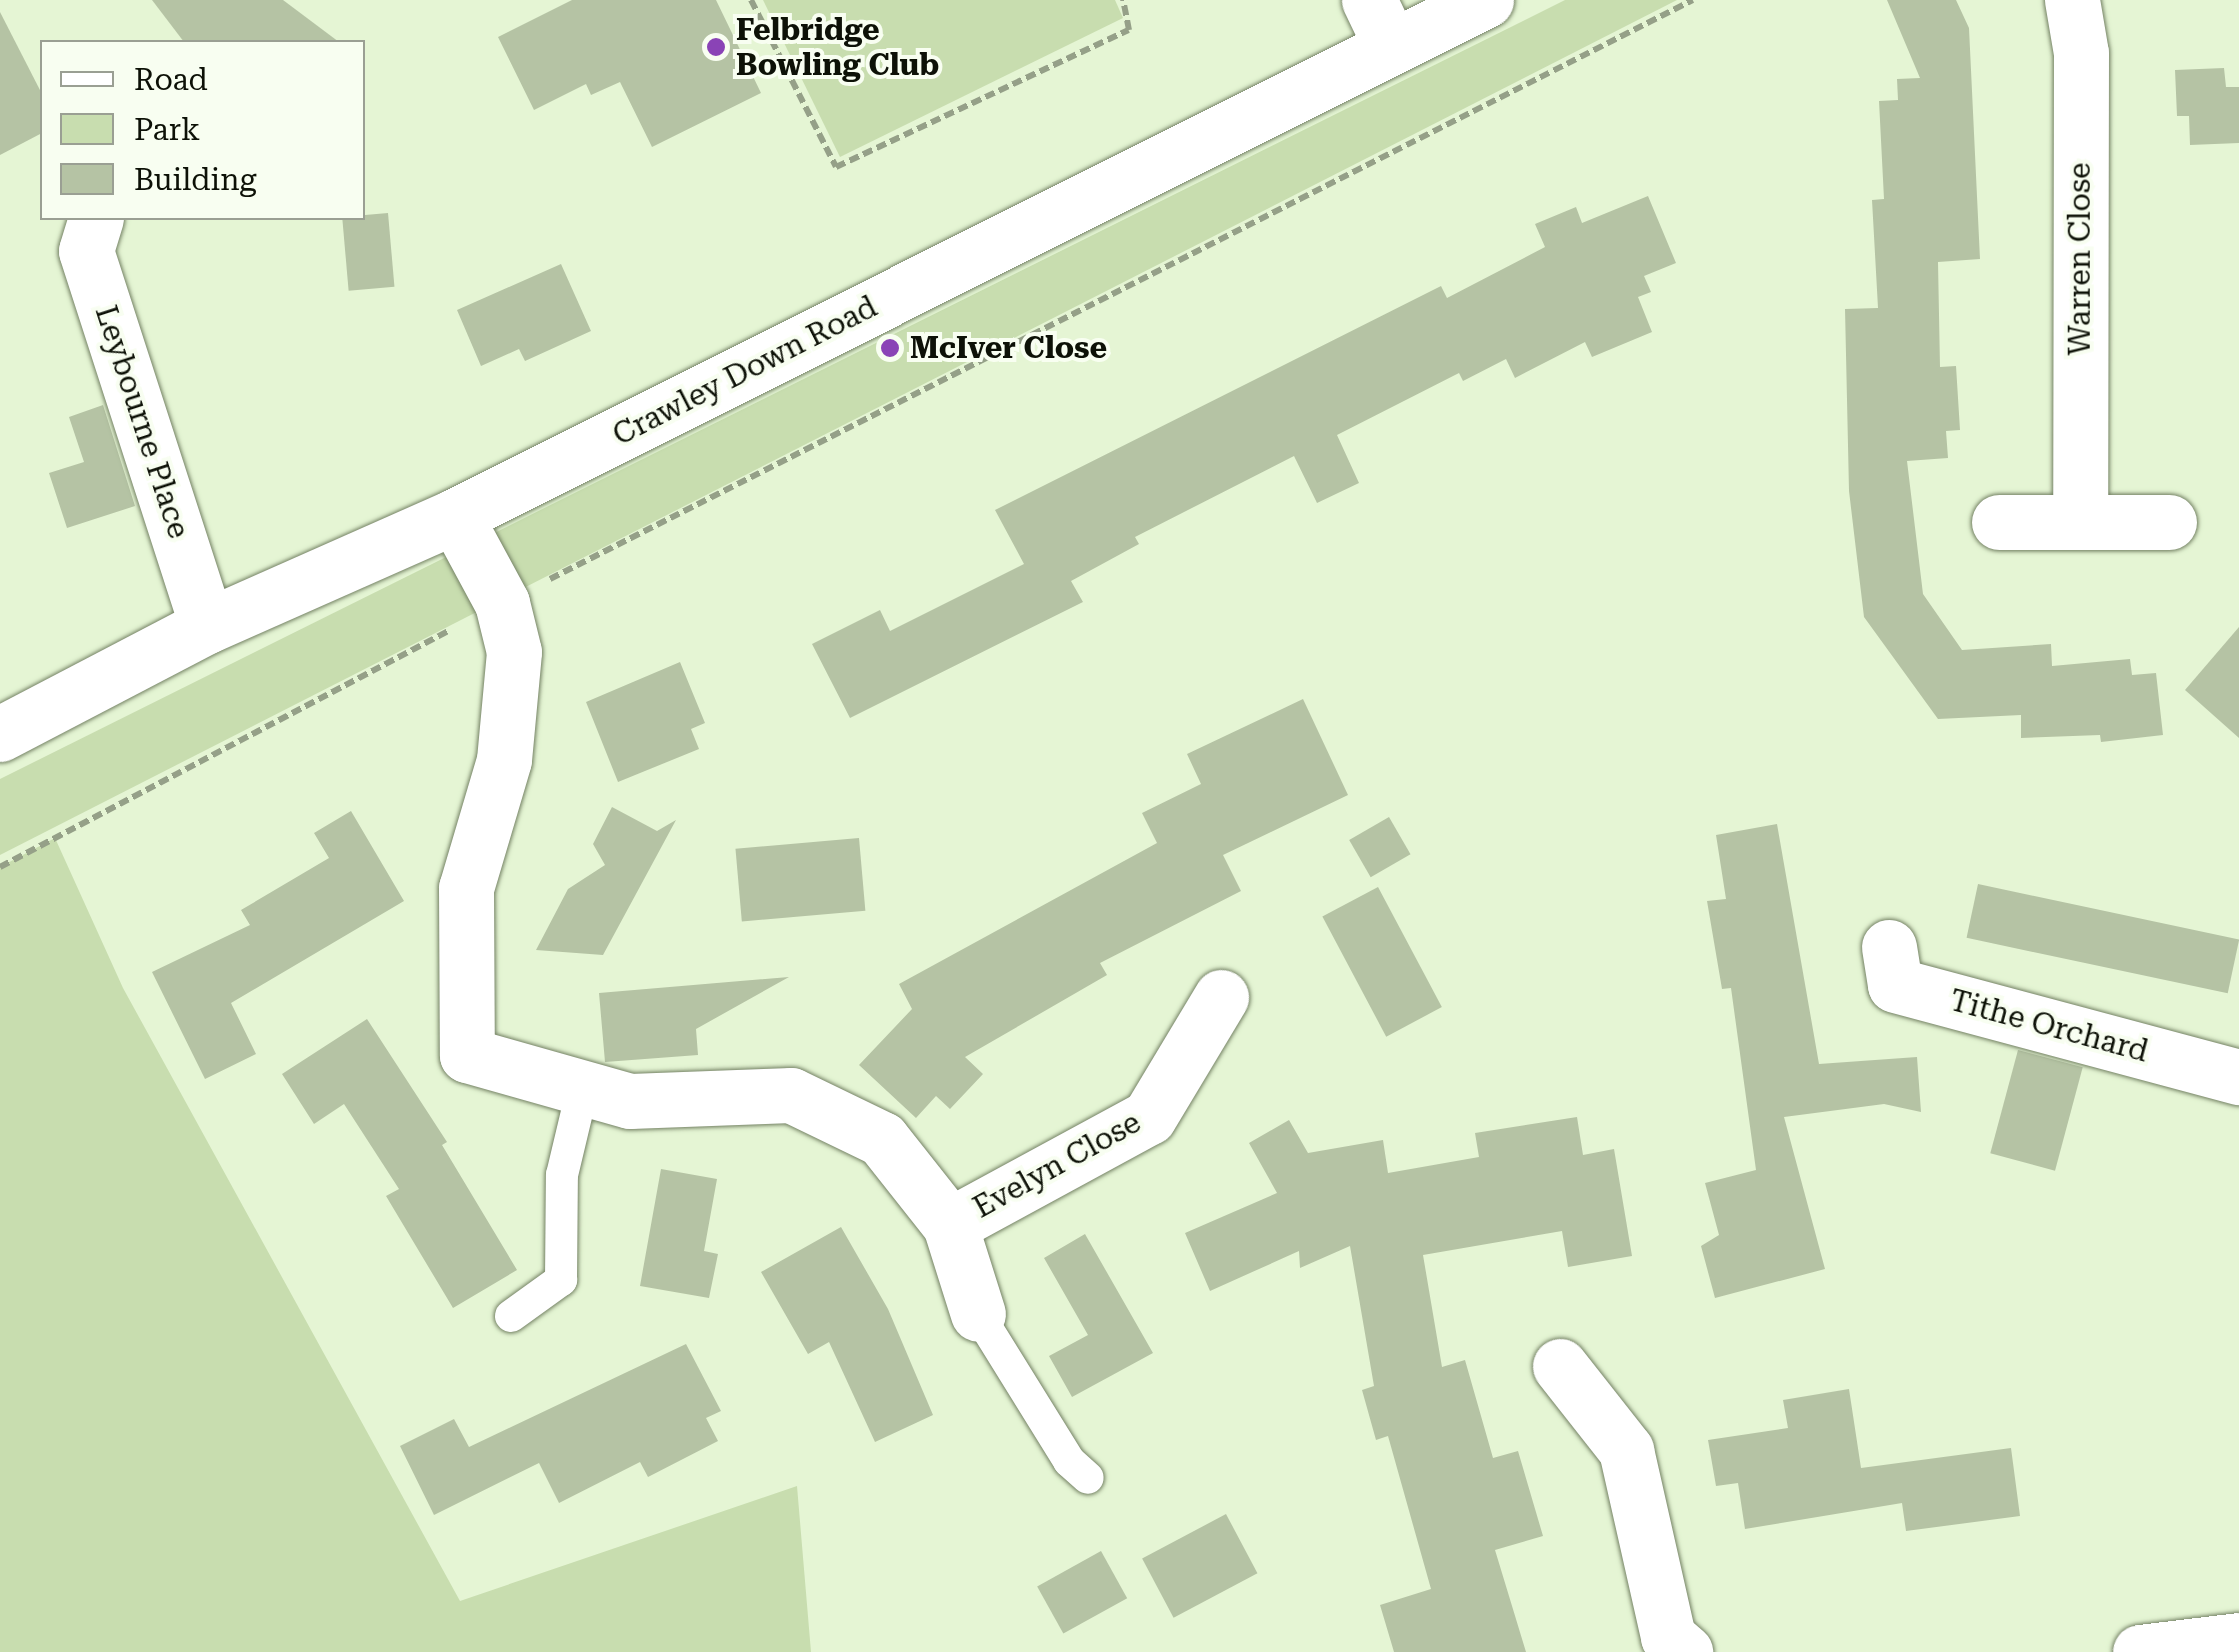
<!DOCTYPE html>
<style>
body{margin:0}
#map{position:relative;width:2239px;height:1652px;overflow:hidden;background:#e5f5d4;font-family:"Roboto Serif",serif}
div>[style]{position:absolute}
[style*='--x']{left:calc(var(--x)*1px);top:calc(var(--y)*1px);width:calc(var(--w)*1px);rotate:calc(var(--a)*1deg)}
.green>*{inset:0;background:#c8ddaf}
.building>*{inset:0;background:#b5c3a4;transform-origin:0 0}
.path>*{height:6px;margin-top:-3px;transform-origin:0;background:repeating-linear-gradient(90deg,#95a088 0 10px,transparent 0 15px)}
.roads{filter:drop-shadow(0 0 2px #748264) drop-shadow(0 0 2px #748264)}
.service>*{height:32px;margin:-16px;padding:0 16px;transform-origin:16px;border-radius:16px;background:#fff}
.minor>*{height:55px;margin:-27.5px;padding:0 27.5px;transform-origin:27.5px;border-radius:27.5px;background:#fff}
.tertiary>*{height:55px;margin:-27.5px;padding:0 27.5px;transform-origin:27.5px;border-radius:27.5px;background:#fff}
.dots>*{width:28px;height:28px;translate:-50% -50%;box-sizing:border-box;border:5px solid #f8fef1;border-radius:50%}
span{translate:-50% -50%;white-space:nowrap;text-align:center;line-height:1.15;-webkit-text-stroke:8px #f8fef1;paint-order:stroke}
.poi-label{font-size:30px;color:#0d1107;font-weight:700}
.left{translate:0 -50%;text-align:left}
.street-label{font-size:30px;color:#0d1107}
.legend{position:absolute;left:40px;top:40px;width:325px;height:180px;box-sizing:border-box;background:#f8fef1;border:2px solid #9a9f93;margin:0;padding:12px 18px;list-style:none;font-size:30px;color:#0d1107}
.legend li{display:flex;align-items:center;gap:20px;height:50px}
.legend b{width:50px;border:2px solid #9a9f93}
</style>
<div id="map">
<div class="green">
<div style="clip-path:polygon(763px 0,1115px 0,1123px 18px,840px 157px)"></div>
<div style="clip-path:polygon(1565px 0,1677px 0,0 855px,0 779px)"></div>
<div style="clip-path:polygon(55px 838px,123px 988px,460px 1601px,797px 1486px,811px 1652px,0 1652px,0 867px)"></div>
</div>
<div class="building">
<div style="clip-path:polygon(152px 0,283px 0,339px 42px,184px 42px)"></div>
<div style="clip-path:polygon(572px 0,716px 0,761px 93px,652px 147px,620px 82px,591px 95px,586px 84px,534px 110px,498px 37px)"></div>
<div style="clip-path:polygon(1887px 0,1956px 0,1969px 28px,1980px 259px,1938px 262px,1940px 367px,1956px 366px,1960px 430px,1946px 431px,1948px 458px,1907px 461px,1923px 594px,1962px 650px,2051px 644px,2052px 666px,2130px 659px,2132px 675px,2156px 673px,2163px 735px,2101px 742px,2100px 735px,2021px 738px,2021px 715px,1938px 719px,1864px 617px,1849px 491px,1845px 309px,1878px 308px,1872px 200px,1884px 199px,1879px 101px,1898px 100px,1897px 79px,1920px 78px)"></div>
<div style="clip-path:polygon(0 12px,42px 94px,42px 133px,0 155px)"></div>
<div style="clip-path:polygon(2224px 68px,2226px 87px,2239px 87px,2239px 143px,2190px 145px,2189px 116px,2177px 116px,2175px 70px)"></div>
<div style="clip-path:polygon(1648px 196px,1676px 263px,1644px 276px,1651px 292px,1638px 297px,1652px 332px,1592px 357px,1585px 342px,1515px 378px,1506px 359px,1463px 381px,1459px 373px,1337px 435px,1359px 483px,1317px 503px,1294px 456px,1135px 537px,1139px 544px,1071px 581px,1083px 602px,850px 718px,812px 644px,880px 610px,890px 631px,1024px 564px,995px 510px,1441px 286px,1447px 298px,1545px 247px,1535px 224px,1576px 207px,1582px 223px)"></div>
<div style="left:388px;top:213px;width:74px;height:46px;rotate:85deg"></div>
<div style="clip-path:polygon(561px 264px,591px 331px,525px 361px,519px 349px,481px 366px,457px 310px)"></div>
<div style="clip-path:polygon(103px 405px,135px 506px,67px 528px,49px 473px,84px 462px,69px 417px)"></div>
<div style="clip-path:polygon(2239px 627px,2239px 738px,2185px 690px)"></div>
<div style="clip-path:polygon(680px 662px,705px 723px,691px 729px,699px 749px,618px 782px,586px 702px)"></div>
<div style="clip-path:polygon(1303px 699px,1348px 795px,1223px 855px,1241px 891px,1100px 963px,1107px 975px,965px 1057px,983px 1074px,950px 1109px,936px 1096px,916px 1118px,859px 1065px,912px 1009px,899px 984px,1157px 843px,1142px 813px,1201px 784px,1187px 754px)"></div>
<div style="clip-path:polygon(612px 807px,657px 831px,676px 820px,603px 955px,536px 950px,568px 889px,605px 865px,593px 844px)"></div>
<div style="clip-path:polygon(351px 811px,404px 901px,231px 1003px,256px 1054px,205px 1079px,152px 972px,250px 925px,241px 910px,329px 858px,314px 833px)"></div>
<div style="left:1389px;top:817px;width:43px;height:46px;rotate:60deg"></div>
<div style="clip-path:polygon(1777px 824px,1819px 1064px,1917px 1057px,1921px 1112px,1884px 1104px,1784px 1117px,1825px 1269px,1715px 1298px,1701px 1246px,1719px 1235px,1705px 1183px,1756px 1170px,1731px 988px,1722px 989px,1707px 901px,1726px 899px,1716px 835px)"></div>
<div style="left:859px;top:838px;width:73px;height:124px;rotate:85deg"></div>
<div style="left:1978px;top:884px;width:267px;height:55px;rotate:12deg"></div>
<div style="left:1378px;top:887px;width:136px;height:63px;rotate:62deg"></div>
<div style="clip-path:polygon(789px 977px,696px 1029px,698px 1055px,605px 1062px,599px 993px)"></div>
<div style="clip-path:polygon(367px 1019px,447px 1142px,442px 1145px,517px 1270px,453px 1308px,386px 1196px,399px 1189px,344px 1104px,314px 1124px,282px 1074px)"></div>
<div style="left:2018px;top:1050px;width:67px;height:107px;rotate:15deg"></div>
<div style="clip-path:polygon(1577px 1117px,1583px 1155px,1614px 1149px,1632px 1256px,1568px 1267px,1562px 1231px,1423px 1255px,1442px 1367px,1465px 1360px,1493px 1458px,1518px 1451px,1543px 1536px,1495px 1550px,1526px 1652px,1394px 1652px,1380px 1605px,1431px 1589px,1388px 1436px,1376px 1440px,1362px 1390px,1374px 1386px,1350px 1246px,1300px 1268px,1299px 1251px,1210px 1291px,1185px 1233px,1277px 1193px,1249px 1143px,1289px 1120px,1308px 1153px,1383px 1140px,1388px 1173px,1479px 1157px,1475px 1133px)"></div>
<div style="clip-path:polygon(661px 1169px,717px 1179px,704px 1251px,718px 1254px,709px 1298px,640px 1286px)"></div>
<div style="clip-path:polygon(841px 1227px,888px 1309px,933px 1415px,875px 1442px,829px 1342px,808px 1354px,761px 1272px)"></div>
<div style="clip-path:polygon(1085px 1234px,1153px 1353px,1072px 1397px,1049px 1356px,1088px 1335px,1044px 1258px)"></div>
<div style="clip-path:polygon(686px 1344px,721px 1411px,706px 1418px,718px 1441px,648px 1477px,640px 1462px,559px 1503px,539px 1463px,434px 1515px,400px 1446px,454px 1419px,469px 1447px)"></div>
<div style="clip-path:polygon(1849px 1389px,1861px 1468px,2011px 1448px,2020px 1516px,1906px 1531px,1902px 1503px,1745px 1529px,1738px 1483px,1716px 1486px,1708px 1440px,1788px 1428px,1783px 1400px)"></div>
<div style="left:1226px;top:1514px;width:67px;height:95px;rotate:62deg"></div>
<div style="left:1101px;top:1551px;width:54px;height:73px;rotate:61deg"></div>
</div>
<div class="path">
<div style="--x:751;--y:0;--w:187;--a:63"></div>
<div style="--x:836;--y:167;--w:323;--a:-25.1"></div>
<div style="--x:1129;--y:30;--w:31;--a:-101"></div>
<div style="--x:550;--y:579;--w:1281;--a:-26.87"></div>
<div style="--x:0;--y:867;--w:509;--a:-27.77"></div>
</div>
<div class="roads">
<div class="service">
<div style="--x:978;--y:1314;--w:173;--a:58.2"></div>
<div style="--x:1069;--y:1461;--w:25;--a:42"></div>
<div style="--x:511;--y:1316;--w:62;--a:-35.8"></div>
<div style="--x:561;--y:1280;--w:105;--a:-89.5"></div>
<div style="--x:562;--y:1175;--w:90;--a:-76.6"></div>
</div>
<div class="minor">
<div style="--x:1369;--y:0;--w:51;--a:64.4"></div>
<div style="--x:2072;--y:0;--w:54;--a:80.4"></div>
<div style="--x:2081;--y:53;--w:466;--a:90.1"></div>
<div style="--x:96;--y:218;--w:34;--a:107"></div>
<div style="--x:86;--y:251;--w:394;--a:72.1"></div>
<div style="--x:455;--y:516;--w:99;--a:61.6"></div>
<div style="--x:502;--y:603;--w:50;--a:76.2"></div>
<div style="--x:514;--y:652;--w:108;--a:95.3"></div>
<div style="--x:504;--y:760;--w:134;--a:106.5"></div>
<div style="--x:466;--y:888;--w:167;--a:89.7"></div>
<div style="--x:467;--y:1055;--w:169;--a:15.8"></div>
<div style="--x:630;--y:1101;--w:161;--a:-2.1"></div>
<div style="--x:791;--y:1095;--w:101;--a:25.8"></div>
<div style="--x:882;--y:1139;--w:110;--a:51.7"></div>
<div style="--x:950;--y:1225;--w:93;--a:72.5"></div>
<div style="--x:1999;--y:522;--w:170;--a:0"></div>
<div style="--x:1889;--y:947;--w:38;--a:81"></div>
<div style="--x:1895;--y:985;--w:356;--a:15"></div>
<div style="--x:950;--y:1225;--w:226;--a:-28.5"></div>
<div style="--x:1149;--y:1117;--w:140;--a:-59"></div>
<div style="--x:1560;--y:1366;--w:107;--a:51.8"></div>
<div style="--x:1626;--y:1450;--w:192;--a:77.3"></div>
<div style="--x:1668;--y:1637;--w:23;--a:41"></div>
<div style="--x:2140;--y:1652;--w:100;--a:-6.9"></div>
</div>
<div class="tertiary">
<div style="--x:0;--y:734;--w:233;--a:-27.6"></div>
<div style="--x:207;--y:626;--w:271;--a:-23.9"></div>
<div style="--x:455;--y:516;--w:1153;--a:-26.59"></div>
</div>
</div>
<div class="dots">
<div style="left:716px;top:47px;background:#8a43b6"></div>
<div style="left:890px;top:348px;background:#8a43b6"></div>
</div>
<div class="poi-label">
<span class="left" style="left:736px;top:47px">Felbridge<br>Bowling Club</span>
<span class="left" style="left:910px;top:348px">McIver Close</span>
</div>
<div class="street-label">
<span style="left:2080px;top:259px;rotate:-90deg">Warren Close</span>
<span style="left:745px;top:371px;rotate:-27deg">Crawley Down Road</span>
<span style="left:142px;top:422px;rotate:72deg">Leybourne Place</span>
<span style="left:2049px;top:1026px;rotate:15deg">Tithe Orchard</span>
<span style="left:1057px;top:1165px;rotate:-29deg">Evelyn Close</span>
</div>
<ul class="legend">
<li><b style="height:12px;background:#fff"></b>Road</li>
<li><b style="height:28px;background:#c8ddaf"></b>Park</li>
<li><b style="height:28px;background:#b5c3a4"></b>Building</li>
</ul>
</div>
